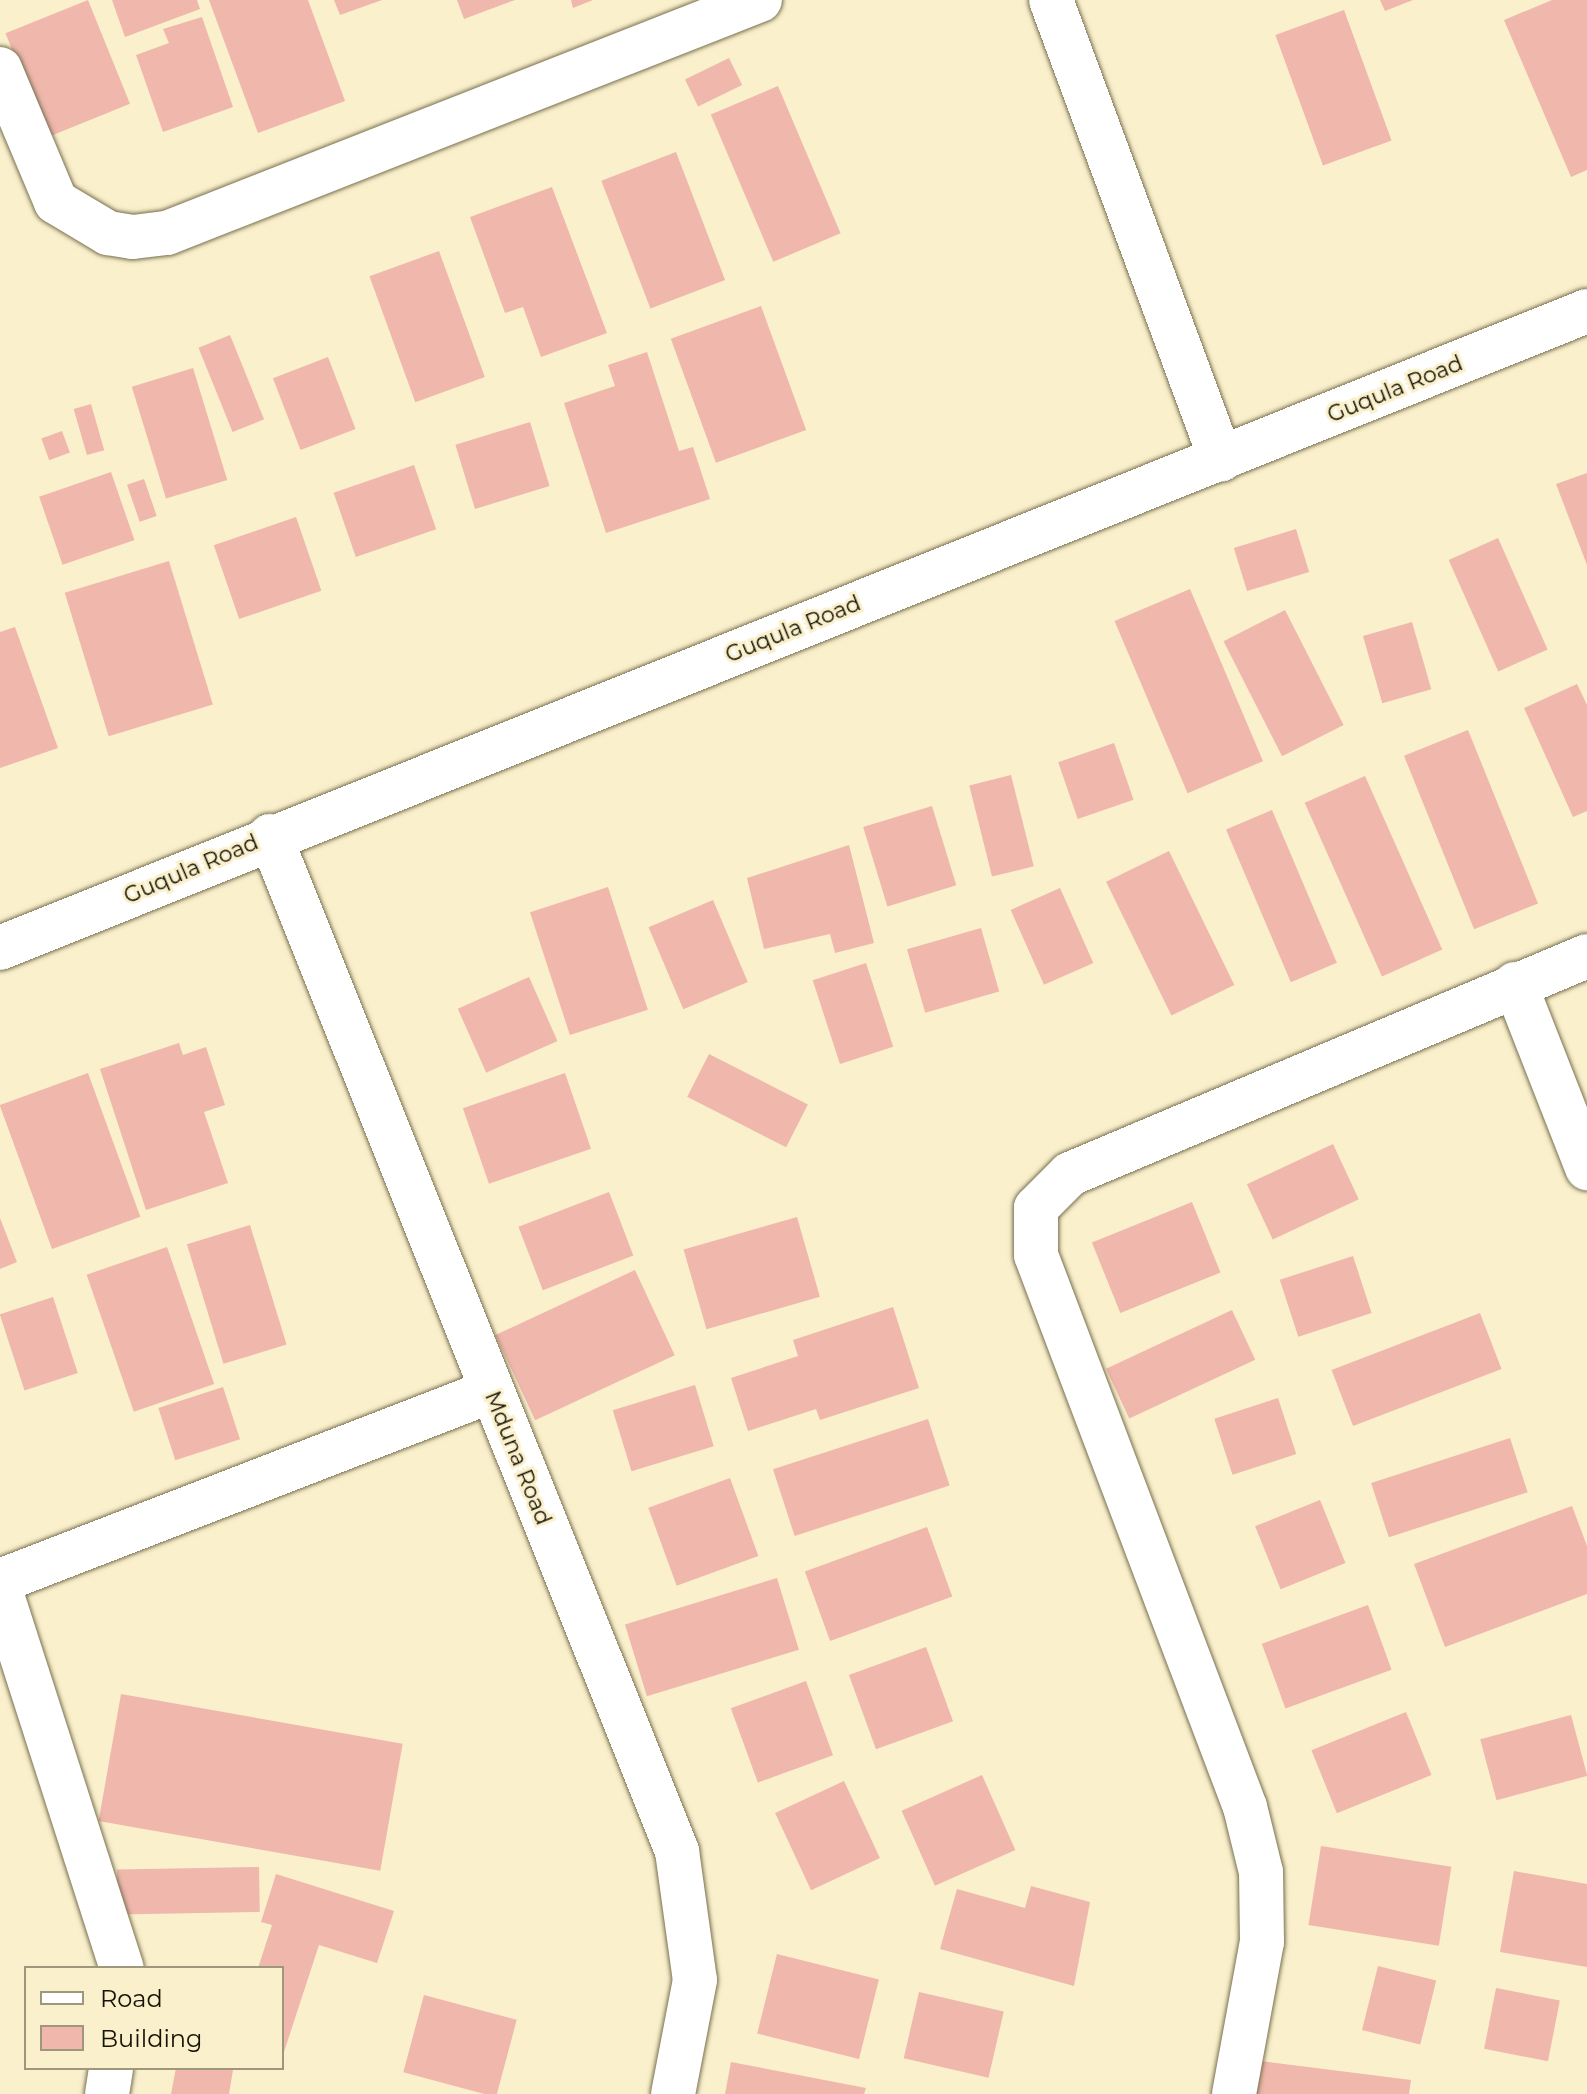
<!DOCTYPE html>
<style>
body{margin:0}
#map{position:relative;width:1587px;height:2094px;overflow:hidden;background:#faf0cc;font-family:Montserrat,sans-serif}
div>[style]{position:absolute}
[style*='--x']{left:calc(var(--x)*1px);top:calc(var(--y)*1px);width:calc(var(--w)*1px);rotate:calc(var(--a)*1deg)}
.building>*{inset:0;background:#f0b7ad;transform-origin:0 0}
.roads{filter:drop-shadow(0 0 2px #797050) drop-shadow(0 0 2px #797050)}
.street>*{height:44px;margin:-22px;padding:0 22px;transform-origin:22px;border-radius:22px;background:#fff}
span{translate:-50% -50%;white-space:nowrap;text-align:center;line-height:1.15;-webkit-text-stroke:6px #faf0cc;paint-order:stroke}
.street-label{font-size:22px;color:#161206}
.legend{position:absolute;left:24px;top:1966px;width:260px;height:104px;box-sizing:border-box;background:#faf0cc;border:2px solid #9f977d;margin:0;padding:10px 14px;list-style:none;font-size:24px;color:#161206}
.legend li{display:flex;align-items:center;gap:16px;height:40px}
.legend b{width:40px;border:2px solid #9f977d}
</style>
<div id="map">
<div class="building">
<div style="left:88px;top:0;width:112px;height:89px;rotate:68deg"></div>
<div style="clip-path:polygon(112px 0,197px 0,200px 9px,125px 37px)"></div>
<div style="clip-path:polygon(209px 0,308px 0,345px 101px,258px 133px)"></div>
<div style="clip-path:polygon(334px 0,382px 0,340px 15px)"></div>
<div style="clip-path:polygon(457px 0,515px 0,464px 19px)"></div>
<div style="clip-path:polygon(571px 0,593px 0,573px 8px)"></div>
<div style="clip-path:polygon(1380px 0,1413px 0,1385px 11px)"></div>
<div style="clip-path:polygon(1552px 0,1587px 0,1587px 170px,1571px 177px,1504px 20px)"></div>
<div style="left:1344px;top:10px;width:139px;height:73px;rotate:70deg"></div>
<div style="clip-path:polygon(202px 17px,233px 107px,163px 132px,136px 55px,169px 43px,163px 29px)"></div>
<div style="left:729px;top:58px;width:30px;height:49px;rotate:64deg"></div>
<div style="left:778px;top:86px;width:160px;height:73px;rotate:67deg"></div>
<div style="left:676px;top:152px;width:137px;height:80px;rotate:69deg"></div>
<div style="clip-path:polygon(552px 187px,607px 333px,541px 357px,523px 307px,505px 313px,470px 217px)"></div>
<div style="left:439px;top:251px;width:134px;height:74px;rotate:70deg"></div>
<div style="left:761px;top:306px;width:132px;height:96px;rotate:70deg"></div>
<div style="left:230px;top:335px;width:91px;height:34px;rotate:68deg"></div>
<div style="clip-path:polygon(647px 352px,679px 451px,693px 447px,710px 499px,606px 533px,564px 403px,615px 386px,608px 365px)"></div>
<div style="left:328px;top:357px;width:77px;height:59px;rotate:69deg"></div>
<div style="left:193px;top:368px;width:117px;height:64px;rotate:73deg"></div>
<div style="left:91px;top:404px;width:48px;height:18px;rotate:74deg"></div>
<div style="left:530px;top:422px;width:67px;height:78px;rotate:73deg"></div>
<div style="left:62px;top:431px;width:23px;height:22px;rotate:70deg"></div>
<div style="left:414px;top:465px;width:68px;height:85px;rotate:71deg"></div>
<div style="left:111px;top:472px;width:72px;height:76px;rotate:71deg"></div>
<div style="clip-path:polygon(1587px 473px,1587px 565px,1556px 484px)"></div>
<div style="left:144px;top:479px;width:39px;height:18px;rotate:71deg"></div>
<div style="left:296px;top:517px;width:78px;height:87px;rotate:71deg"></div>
<div style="left:1296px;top:529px;width:45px;height:65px;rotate:73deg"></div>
<div style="left:1498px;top:538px;width:122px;height:54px;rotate:66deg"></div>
<div style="left:169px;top:561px;width:150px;height:109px;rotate:73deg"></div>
<div style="left:1190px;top:589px;width:187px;height:82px;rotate:67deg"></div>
<div style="left:1285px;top:610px;width:129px;height:69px;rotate:63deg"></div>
<div style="left:1412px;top:622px;width:70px;height:51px;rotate:74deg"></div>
<div style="clip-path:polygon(15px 627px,58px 748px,0 768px,0 632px)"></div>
<div style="clip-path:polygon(1577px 684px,1587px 705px,1587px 811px,1573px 817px,1524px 708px)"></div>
<div style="left:1468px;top:730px;width:187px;height:69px;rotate:68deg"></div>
<div style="left:1114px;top:743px;width:60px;height:59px;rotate:71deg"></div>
<div style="left:1011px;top:775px;width:94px;height:43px;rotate:76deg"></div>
<div style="left:1365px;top:776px;width:190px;height:66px;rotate:66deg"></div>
<div style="left:932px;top:806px;width:83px;height:72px;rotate:73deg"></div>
<div style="left:1272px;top:810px;width:166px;height:50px;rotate:67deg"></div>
<div style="clip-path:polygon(849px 845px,874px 943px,835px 953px,830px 934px,764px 949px,747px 878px)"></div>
<div style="left:1169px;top:851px;width:149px;height:70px;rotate:64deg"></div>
<div style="left:608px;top:887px;width:129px;height:82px;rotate:72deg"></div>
<div style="left:1060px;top:888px;width:82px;height:54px;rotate:66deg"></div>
<div style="left:713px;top:900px;width:89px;height:70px;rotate:67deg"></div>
<div style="left:981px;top:928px;width:66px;height:77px;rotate:74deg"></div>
<div style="left:866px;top:963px;width:88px;height:56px;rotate:72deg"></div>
<div style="left:529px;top:977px;width:70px;height:78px;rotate:66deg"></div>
<div style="clip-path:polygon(179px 1043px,183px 1055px,206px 1047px,225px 1105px,204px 1112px,228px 1183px,146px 1210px,100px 1069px)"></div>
<div style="left:709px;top:1054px;width:111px;height:48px;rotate:27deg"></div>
<div style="left:88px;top:1073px;width:153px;height:94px;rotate:70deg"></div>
<div style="left:565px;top:1073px;width:80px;height:108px;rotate:71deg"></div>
<div style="left:1333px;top:1144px;width:61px;height:95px;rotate:65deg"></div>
<div style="left:609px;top:1192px;width:68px;height:97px;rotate:69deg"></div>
<div style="left:1192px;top:1202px;width:76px;height:108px;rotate:68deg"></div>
<div style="left:797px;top:1217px;width:83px;height:118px;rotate:74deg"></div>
<div style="clip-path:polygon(0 1218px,17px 1262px,0 1269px)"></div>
<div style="left:250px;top:1225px;width:125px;height:66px;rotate:73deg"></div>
<div style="left:167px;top:1247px;width:145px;height:85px;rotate:71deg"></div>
<div style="left:1353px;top:1256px;width:60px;height:77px;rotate:72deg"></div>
<div style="left:635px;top:1270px;width:94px;height:154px;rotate:65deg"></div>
<div style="left:53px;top:1297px;width:80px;height:56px;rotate:72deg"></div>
<div style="clip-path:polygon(893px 1307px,919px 1388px,820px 1420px,816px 1409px,748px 1431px,731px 1378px,798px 1356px,793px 1340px)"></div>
<div style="left:1232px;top:1310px;width:55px;height:139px;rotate:65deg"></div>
<div style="left:1480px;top:1313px;width:60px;height:159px;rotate:69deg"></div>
<div style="left:695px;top:1385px;width:64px;height:86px;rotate:73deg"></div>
<div style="left:223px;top:1387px;width:55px;height:68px;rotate:72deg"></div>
<div style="left:1278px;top:1398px;width:59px;height:67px;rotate:72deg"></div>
<div style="left:928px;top:1419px;width:70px;height:163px;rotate:72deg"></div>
<div style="left:1510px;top:1438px;width:57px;height:146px;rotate:72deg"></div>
<div style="left:730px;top:1478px;width:83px;height:87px;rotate:70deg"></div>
<div style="left:1320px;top:1500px;width:68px;height:70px;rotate:68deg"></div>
<div style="clip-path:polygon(1572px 1506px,1587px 1546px,1587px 1594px,1445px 1647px,1414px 1564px)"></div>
<div style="left:927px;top:1527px;width:74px;height:130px;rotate:70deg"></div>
<div style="left:777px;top:1578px;width:75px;height:159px;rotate:73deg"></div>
<div style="left:1368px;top:1605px;width:69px;height:113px;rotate:70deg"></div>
<div style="left:926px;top:1647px;width:79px;height:82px;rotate:70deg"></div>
<div style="left:806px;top:1681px;width:79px;height:80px;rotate:70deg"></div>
<div style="left:121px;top:1694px;width:286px;height:129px;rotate:10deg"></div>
<div style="left:1406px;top:1712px;width:68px;height:102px;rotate:68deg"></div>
<div style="left:1571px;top:1715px;width:63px;height:94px;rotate:75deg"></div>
<div style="left:982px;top:1775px;width:82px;height:88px;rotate:66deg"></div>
<div style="left:844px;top:1781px;width:85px;height:76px;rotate:65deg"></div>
<div style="left:1321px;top:1846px;width:132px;height:80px;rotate:9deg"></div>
<div style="left:259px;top:1867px;width:45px;height:142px;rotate:89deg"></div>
<div style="clip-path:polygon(1514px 1871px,1587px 1884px,1587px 1967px,1500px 1952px)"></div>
<div style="clip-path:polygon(276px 1874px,394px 1911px,377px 1963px,319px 1945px,283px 2055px,282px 1968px,258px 1968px,272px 1925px,261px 1922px)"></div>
<div style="clip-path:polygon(1031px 1886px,1090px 1902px,1074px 1986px,940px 1949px,957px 1889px,1025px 1908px)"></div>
<div style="left:777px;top:1954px;width:105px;height:82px;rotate:14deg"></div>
<div style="left:1378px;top:1966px;width:60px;height:66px;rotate:14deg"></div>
<div style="left:1496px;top:1988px;width:65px;height:62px;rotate:11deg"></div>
<div style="left:919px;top:1992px;width:87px;height:68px;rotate:13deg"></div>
<div style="left:424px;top:1995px;width:96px;height:80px;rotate:15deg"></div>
<div style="clip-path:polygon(1253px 2060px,1411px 2080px,1409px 2094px,1248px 2094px)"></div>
<div style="clip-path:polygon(731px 2062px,866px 2088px,864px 2094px,725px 2094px)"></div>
<div style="clip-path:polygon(176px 2068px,233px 2070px,229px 2094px,171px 2094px)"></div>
</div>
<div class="roads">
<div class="street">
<div style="--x:1051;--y:0;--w:490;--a:69.7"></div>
<div style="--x:0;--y:69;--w:144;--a:67.2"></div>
<div style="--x:56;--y:202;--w:61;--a:30.8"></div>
<div style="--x:108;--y:233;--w:25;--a:9"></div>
<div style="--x:133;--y:237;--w:34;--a:-7"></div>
<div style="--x:167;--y:233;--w:637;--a:-21.45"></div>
<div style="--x:270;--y:836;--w:1094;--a:68.15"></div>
<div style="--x:677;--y:1851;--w:130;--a:82.1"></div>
<div style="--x:695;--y:1980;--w:116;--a:100.9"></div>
<div style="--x:0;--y:948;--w:1710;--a:-21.87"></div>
<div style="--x:1515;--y:984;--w:198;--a:68.6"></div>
<div style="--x:0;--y:1581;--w:526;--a:-21.15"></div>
<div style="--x:0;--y:1589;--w:398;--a:72.2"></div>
<div style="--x:107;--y:2094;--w:26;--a:-81"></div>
<div style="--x:1234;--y:2094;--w:155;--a:-79.6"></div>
<div style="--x:1262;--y:1942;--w:70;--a:-90.8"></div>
<div style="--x:1261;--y:1872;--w:67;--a:-103.8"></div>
<div style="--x:1245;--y:1807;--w:590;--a:-110.74"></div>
<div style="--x:1036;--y:1255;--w:47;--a:-90"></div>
<div style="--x:1036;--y:1208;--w:48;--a:-45"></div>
<div style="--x:1070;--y:1174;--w:561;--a:-22.86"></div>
</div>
</div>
<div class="street-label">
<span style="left:1395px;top:389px;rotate:-22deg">Guqula Road</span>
<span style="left:793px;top:629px;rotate:-22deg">Guqula Road</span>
<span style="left:191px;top:869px;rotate:-23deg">Guqula Road</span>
<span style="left:518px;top:1458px;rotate:68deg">Mduna Road</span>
</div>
<ul class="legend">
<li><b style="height:10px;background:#fff"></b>Road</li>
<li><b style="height:22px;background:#f0b7ad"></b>Building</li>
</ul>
</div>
